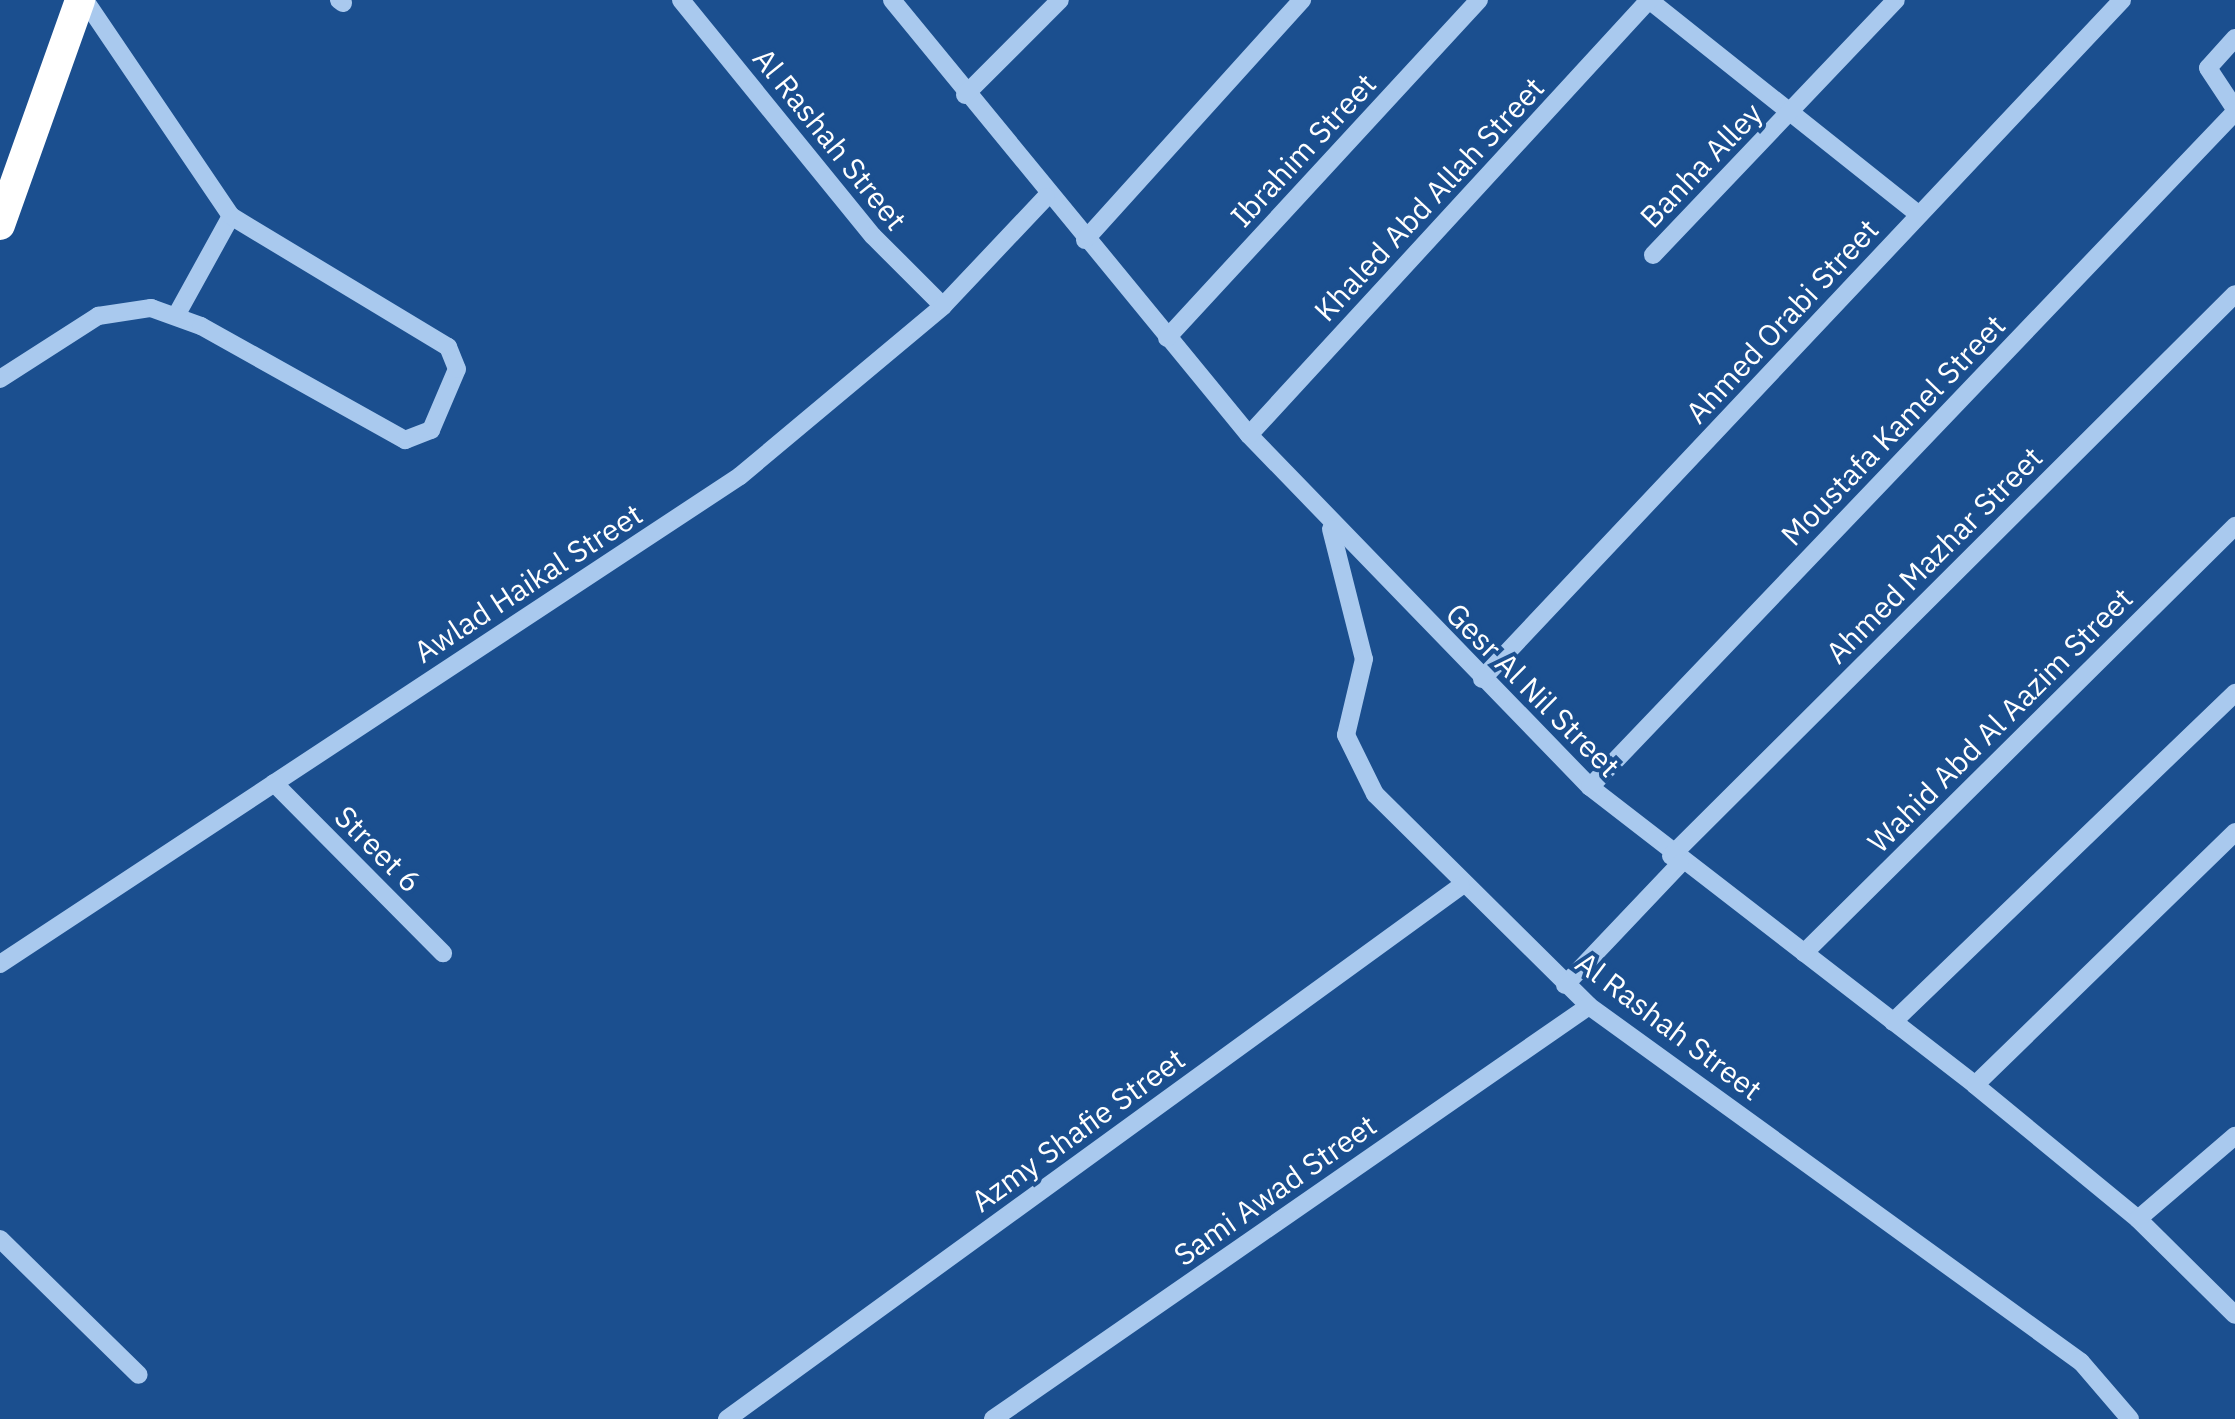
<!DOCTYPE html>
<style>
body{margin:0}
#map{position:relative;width:2235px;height:1419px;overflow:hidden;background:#1b4f8f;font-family:"IBM Plex Sans",sans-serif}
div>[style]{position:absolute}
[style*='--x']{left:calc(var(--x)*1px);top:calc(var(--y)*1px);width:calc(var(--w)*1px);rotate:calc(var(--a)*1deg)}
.minor>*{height:18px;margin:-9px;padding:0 9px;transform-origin:9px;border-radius:9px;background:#a9c9ee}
.highway>*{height:30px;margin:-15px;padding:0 15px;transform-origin:15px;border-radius:15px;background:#fff}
span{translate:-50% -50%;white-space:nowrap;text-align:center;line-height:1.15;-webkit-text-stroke:8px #1b4f8f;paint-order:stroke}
.street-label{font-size:30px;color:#fff}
</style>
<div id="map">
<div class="minor">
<div style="--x:339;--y:0;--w:5;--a:37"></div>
<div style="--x:681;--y:0;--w:304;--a:50.9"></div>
<div style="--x:873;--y:236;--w:99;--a:45"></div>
<div style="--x:892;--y:0;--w:563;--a:50.62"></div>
<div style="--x:1249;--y:435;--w:490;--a:45.9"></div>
<div style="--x:1590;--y:787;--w:487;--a:37.7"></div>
<div style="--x:1975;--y:1085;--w:211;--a:39.4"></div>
<div style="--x:2138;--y:1219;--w:136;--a:44.7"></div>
<div style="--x:1649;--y:0;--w:345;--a:38.5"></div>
<div style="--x:2235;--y:38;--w:40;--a:132"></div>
<div style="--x:2208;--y:68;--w:49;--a:56.6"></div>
<div style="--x:965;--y:95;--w:134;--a:-45"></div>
<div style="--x:1085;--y:240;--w:324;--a:-47.9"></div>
<div style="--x:1653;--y:255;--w:352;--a:-46.4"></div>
<div style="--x:177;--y:314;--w:112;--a:-61.1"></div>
<div style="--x:1167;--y:338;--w:460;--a:-47.3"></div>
<div style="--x:0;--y:379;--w:117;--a:-32.7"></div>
<div style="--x:98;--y:316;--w:54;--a:-8.6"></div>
<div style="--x:151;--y:308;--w:53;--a:19.8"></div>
<div style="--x:201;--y:326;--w:234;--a:29.2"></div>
<div style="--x:405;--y:440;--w:28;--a:-21"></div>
<div style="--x:431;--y:430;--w:66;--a:-66.9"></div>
<div style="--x:457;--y:369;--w:24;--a:-112"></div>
<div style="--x:448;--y:347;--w:253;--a:-148.9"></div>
<div style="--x:231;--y:216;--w:261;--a:-124.1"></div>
<div style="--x:1249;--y:435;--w:591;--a:-47.4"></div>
<div style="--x:1331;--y:529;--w:134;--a:75.8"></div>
<div style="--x:1364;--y:659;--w:78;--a:103.3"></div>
<div style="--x:1346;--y:735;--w:66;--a:63.8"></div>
<div style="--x:1375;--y:794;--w:301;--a:44.7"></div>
<div style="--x:1589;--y:1006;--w:607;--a:35.89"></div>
<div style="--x:2081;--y:1362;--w:75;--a:49.3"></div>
<div style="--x:1482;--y:679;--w:933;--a:-46.69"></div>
<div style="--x:274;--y:783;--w:240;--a:45.2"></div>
<div style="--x:1590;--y:787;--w:934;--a:-46.3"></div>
<div style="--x:1671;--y:856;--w:796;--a:-44.9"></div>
<div style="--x:1804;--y:953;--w:607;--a:-44.73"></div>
<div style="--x:0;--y:964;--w:886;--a:-33.4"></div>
<div style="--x:740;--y:476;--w:265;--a:-39.9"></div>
<div style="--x:943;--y:306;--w:150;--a:-46.6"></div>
<div style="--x:1565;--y:985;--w:167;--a:-46.5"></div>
<div style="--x:1893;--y:1022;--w:475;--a:-43.9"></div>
<div style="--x:1975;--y:1085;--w:363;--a:-44.2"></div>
<div style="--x:2138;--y:1219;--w:128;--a:-40.6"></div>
<div style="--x:0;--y:1239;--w:194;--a:44.4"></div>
<div style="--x:727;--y:1419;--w:907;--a:-35.99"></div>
<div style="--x:993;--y:1419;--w:725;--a:-34.72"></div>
</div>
<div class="highway">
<div style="--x:0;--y:225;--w:239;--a:-70.4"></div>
</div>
<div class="street-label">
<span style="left:830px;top:139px;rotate:51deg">Al Rashah Street</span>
<span style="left:1303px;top:150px;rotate:-47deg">Ibrahim Street</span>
<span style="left:1701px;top:165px;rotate:-46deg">Banha Alley</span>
<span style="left:1429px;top:199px;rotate:-47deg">Khaled Abd Allah Street</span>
<span style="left:1782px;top:321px;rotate:-47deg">Ahmed Orabi Street</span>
<span style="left:1893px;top:430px;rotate:-46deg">Moustafa Kamel Street</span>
<span style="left:1934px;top:555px;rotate:-45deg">Ahmed Mazhar Street</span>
<span style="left:528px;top:583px;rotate:-33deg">Awlad Haikal Street</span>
<span style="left:1533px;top:690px;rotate:45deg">Gesr Al Nil Street</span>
<span style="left:2000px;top:720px;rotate:-45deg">Wahid Abd Al Aazim Street</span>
<span style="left:378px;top:849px;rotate:45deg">Street 6</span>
<span style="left:1669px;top:1026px;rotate:37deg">Al Rashah Street</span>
<span style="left:1078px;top:1130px;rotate:-36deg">Azmy Shafie Street</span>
<span style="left:1275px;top:1190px;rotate:-35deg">Sami Awad Street</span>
</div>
</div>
